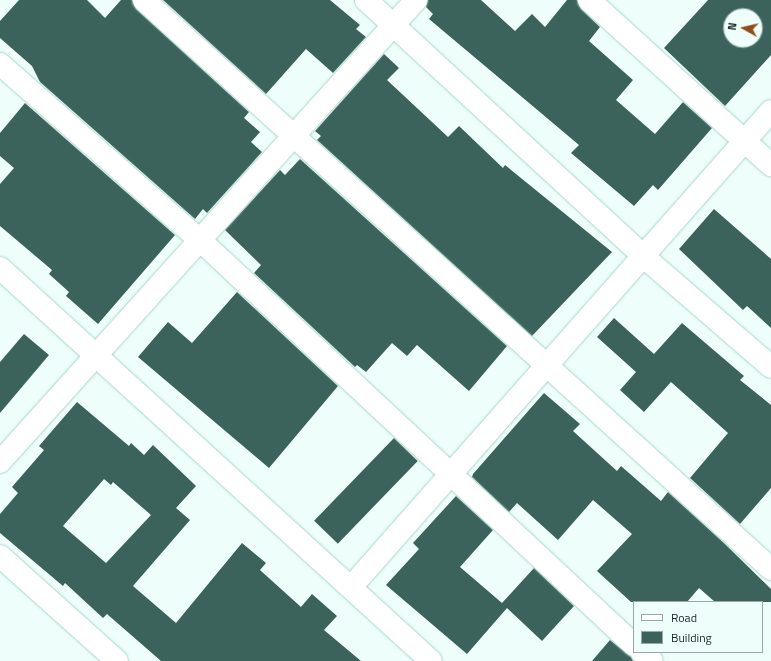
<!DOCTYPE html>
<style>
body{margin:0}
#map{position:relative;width:771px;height:661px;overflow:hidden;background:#eefffb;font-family:"Titillium Web",sans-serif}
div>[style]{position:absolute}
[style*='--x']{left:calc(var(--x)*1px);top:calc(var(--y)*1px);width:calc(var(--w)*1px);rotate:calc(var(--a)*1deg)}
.building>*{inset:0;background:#3b625b;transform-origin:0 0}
.roads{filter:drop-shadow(0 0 1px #aad4cc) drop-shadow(0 0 1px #aad4cc)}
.street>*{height:22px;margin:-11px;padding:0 11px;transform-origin:11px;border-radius:11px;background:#fff}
span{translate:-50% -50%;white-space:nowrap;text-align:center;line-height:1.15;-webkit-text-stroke:4px #eefffb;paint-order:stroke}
.legend{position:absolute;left:633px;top:601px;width:130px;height:52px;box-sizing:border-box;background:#eefffb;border:1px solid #99aaa6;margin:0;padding:5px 7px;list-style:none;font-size:12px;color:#192a27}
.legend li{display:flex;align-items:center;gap:8px;height:20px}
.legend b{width:20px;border:1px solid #99aaa6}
.north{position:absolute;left:723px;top:8px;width:40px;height:40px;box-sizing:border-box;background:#eefffb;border:1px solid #99aaa6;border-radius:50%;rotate:278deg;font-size:11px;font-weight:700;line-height:16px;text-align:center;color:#192a27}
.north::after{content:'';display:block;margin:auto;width:14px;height:18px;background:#8f4e1b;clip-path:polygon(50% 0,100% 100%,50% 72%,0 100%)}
</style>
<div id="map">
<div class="building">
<div style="clip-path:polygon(19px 0,87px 0,105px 18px,121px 0,132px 0,136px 9px,249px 112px,244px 118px,260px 132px,251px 142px,262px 152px,207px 213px,203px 209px,195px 219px,40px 82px,32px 66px,0 38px,0 21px)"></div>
<div style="clip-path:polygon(163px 0,330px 0,360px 25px,356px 29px,366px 37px,333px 73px,306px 49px,266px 94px)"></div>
<div style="clip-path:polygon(428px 0,481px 0,515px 31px,532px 14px,545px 27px,567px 0,577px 0,581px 9px,600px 27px,589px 41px,633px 80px,616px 100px,655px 134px,683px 102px,712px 128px,658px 190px,653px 185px,634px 206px,571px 153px,579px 145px,429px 19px,433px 14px,426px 7px)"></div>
<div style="clip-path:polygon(evenodd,708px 0,771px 0,771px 55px,725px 106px,664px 48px,708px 0,731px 16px,755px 16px,755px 40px,731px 40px,731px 16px)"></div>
<div style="clip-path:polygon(384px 54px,399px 68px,387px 80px,448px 137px,459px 126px,503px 168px,505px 165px,612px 252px,532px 336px,317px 140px,321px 136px,315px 131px)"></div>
<div style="clip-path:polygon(25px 103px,175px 235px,98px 324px,66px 296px,69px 292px,49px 274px,52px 270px,0 226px,0 184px,14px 168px,0 156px,0 133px)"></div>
<div style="clip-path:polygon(300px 159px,507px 346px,469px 391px,417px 345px,407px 356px,392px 343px,366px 372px,357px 365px,355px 367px,254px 273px,261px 265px,225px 230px,280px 170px,285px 175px)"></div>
<div style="clip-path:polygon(714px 209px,771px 259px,771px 328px,747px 306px,743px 310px,679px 249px)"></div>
<div style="clip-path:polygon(237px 292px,338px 386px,269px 468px,138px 357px,168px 322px,192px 343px)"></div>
<div style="clip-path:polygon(614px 318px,654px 354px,682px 323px,744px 376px,740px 380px,771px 405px,771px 488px,740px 524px,690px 478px,728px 433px,671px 382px,644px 412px,620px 390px,636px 372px,597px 337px)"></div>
<div style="clip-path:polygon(24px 334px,49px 355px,0 413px,0 362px)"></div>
<div style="clip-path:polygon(544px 393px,580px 424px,573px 431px,617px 471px,621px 466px,661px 501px,668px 492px,724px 543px,771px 589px,771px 602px,715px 602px,699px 588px,687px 602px,631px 602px,597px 571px,632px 534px,593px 500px,558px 540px,517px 503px,509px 512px,472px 477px,473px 474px)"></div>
<div style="clip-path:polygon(evenodd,77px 402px,129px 446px,131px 443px,144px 455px,153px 445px,196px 486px,176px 508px,190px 520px,133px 586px,176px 623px,242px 543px,266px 563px,260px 570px,301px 607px,312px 594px,337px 616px,324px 630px,361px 661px,161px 661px,107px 614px,103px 618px,65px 583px,63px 586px,0 533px,0 514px,18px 493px,12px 487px,44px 450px,39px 446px,77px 402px,104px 479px,111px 485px,113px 482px,151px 515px,106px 563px,63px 526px,104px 479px)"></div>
<div style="left:394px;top:438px;width:33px;height:115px;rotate:44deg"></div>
<div style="clip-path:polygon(456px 496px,493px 530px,460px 567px,502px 603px,534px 568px,574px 606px,542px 641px,507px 608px,467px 654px,386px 585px,419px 549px,413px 543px)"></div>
<div style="clip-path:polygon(610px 640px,631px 657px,633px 661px,592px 661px)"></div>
</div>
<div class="roads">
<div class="street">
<div style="--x:144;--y:0;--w:847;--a:42.22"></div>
<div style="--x:366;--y:0;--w:377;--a:42.7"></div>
<div style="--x:643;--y:256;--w:169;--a:40.9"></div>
<div style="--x:589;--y:0;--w:246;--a:42.2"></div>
<div style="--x:0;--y:64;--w:268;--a:41.4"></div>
<div style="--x:201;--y:241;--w:592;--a:43.02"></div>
<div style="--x:0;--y:268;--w:583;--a:42.36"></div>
<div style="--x:0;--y:462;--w:622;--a:-48"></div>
<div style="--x:0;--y:556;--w:157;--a:41.9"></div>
<div style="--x:352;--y:586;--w:633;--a:-48.58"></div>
<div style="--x:642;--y:652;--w:13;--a:42"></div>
</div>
</div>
<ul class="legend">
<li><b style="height:5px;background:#fff"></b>Road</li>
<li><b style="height:11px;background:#3b625b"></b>Building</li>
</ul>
<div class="north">N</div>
</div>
